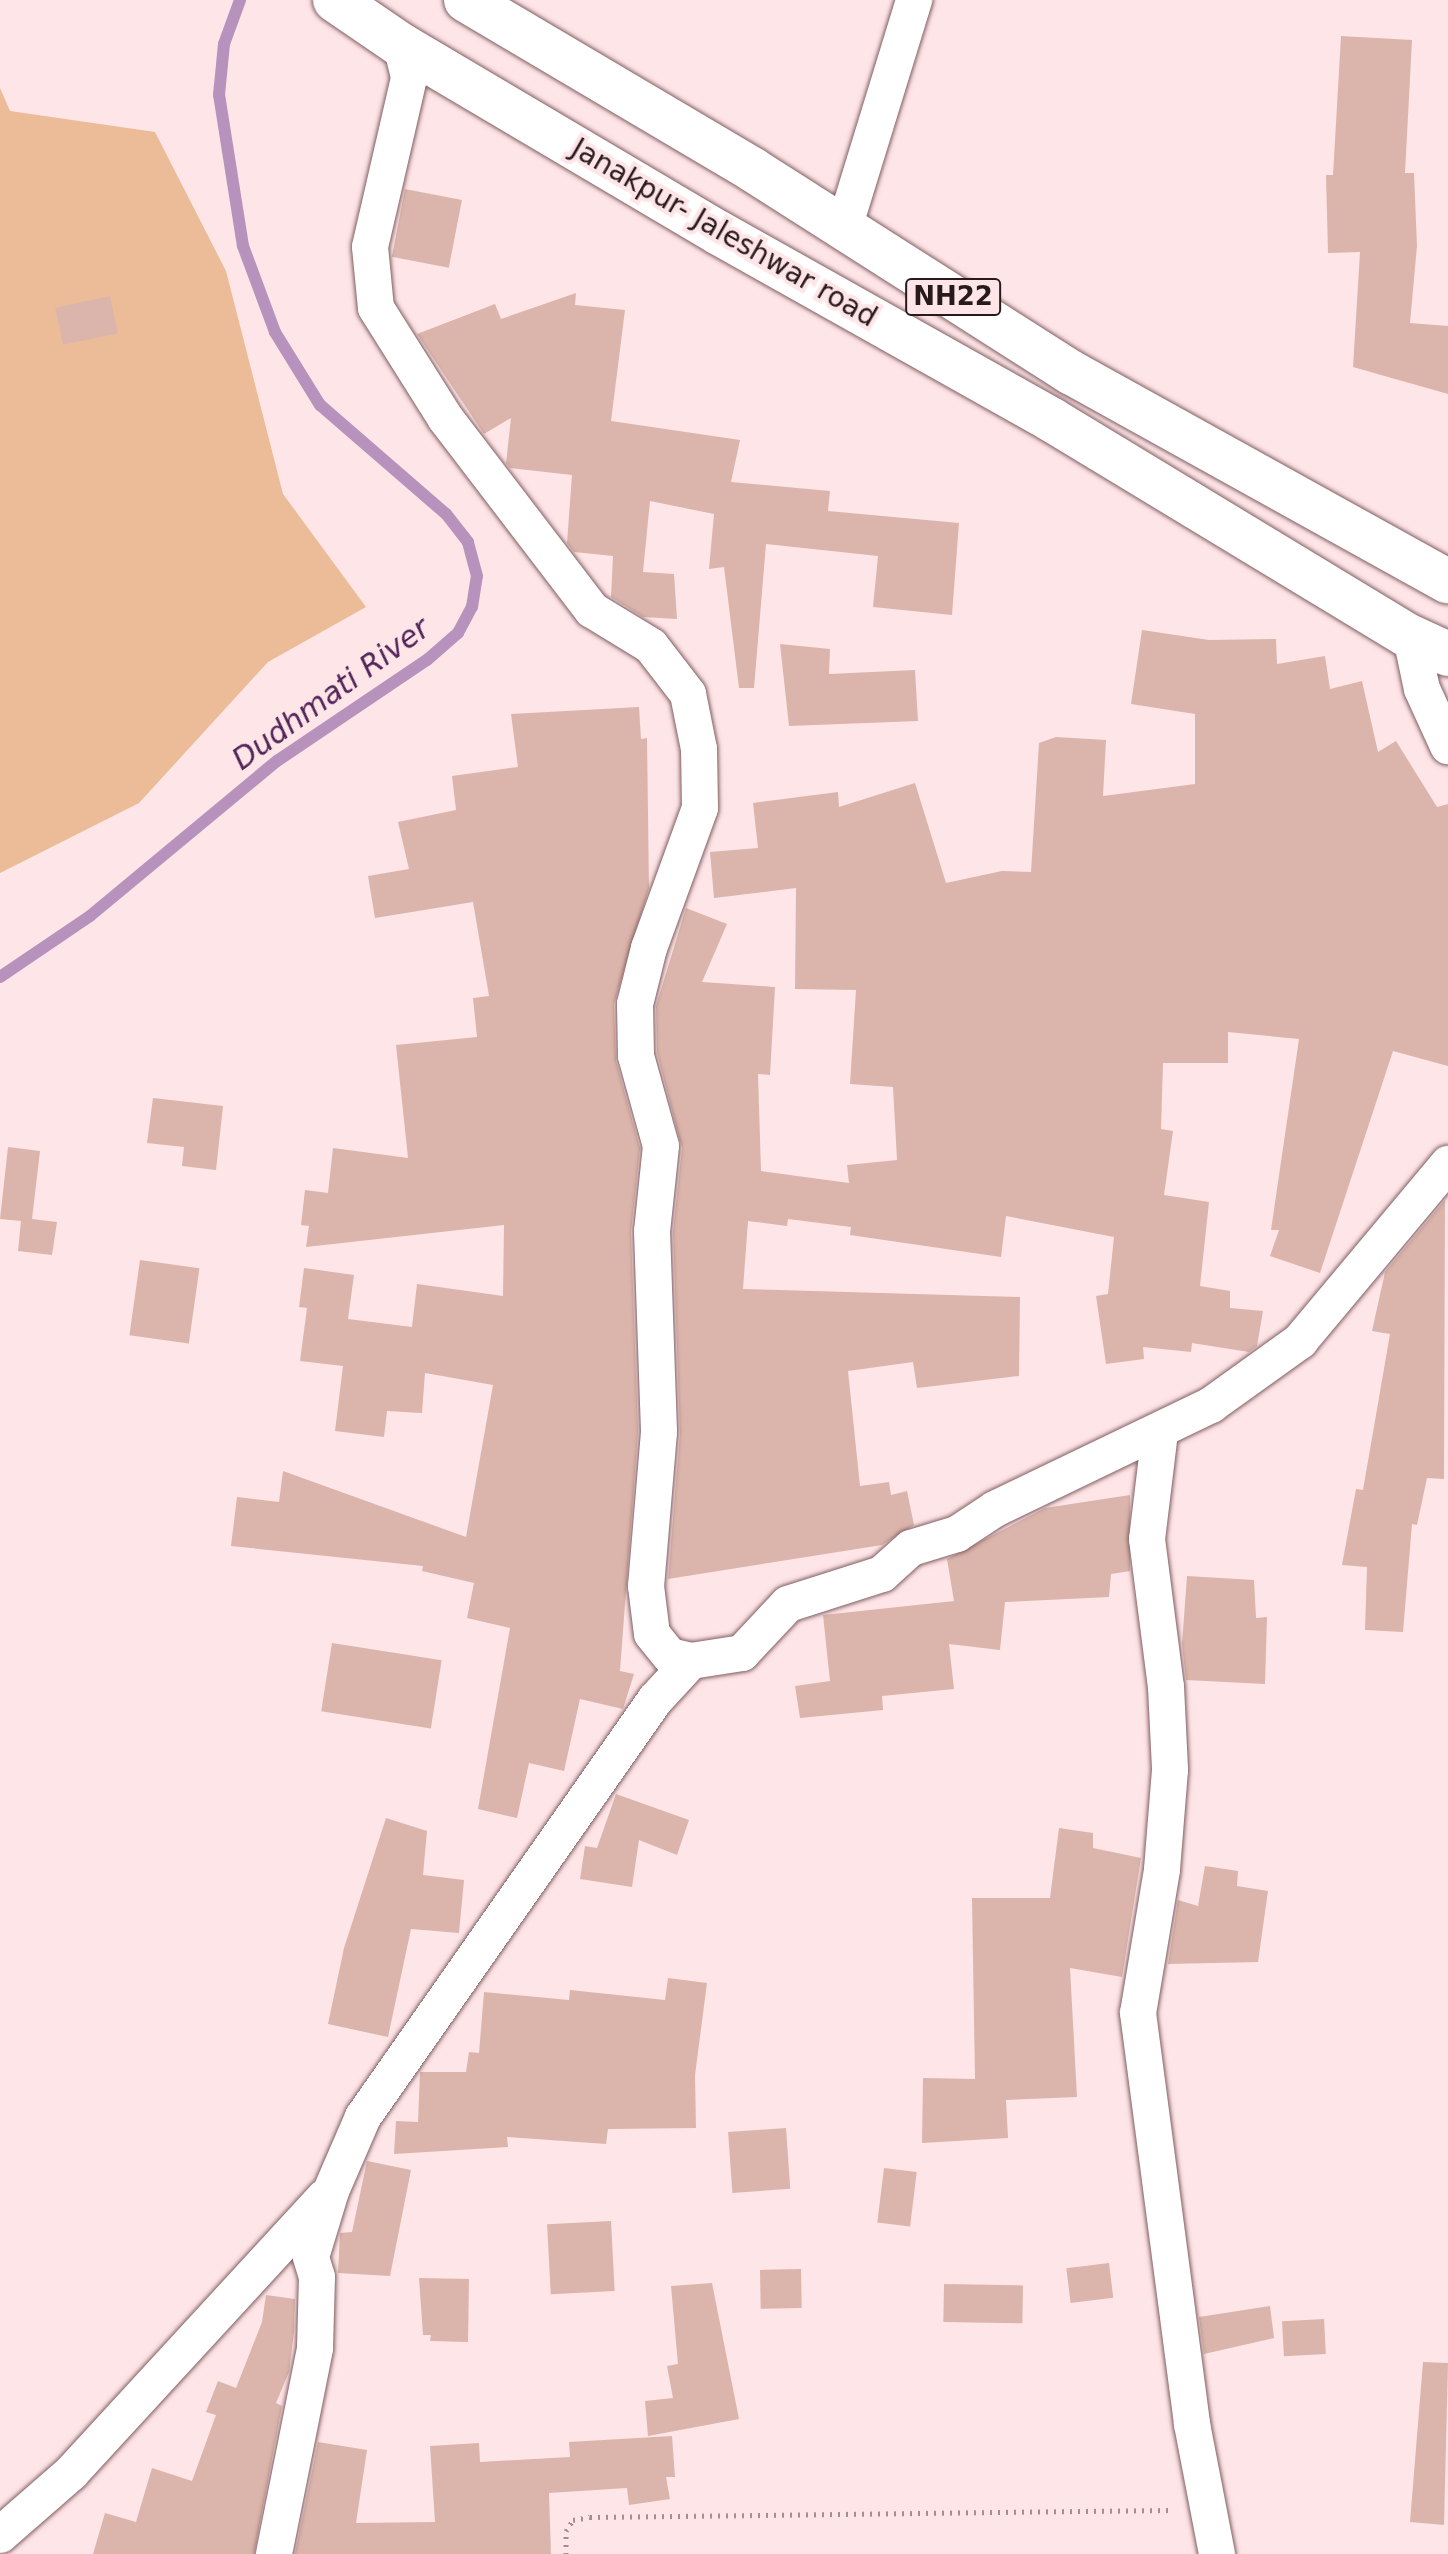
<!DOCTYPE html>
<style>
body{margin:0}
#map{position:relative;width:1448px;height:2554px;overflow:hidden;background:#fee5e7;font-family:"DejaVu Sans",sans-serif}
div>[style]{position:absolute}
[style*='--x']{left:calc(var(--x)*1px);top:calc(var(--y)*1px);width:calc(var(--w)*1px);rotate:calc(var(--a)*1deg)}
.green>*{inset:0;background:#ebbc97}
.stream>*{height:12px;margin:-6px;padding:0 6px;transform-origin:6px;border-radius:6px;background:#b792bd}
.building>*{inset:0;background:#dbb5ab;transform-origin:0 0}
.path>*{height:5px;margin-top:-2.5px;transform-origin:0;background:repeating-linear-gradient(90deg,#a38f91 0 2px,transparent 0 8px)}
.roads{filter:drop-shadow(0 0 2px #805d61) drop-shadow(0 0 2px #805d61)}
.minor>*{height:36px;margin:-18px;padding:0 18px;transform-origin:18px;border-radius:18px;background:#fff}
.trunk>*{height:44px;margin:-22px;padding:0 22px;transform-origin:22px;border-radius:22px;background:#fff}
span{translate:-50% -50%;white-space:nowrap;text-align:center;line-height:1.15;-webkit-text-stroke:8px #fee5e7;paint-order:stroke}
.shield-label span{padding:2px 6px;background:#fee5e7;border:2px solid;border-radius:6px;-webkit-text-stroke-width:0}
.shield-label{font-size:26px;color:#281a1c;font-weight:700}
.street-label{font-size:28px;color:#281a1c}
.water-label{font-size:30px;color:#502359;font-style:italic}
</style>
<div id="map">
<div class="green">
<div style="clip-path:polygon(0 88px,10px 111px,155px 132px,226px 271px,283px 494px,366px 607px,268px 662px,139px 803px,0 873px)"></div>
</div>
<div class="stream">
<div style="--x:0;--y:977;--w:109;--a:-34.1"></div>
<div style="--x:90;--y:916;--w:243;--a:-39.7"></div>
<div style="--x:277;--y:761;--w:181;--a:-34"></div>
<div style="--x:427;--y:660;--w:41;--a:-41.1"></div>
<div style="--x:458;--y:633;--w:30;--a:-62"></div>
<div style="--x:472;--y:607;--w:31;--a:-81"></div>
<div style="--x:477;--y:576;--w:35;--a:-105"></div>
<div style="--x:468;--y:542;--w:36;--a:-128"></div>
<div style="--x:446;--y:514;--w:167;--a:-139.1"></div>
<div style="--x:320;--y:405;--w:86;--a:-121.7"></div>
<div style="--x:275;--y:332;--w:92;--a:-110.4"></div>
<div style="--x:243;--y:246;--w:153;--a:-99"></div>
<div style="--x:219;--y:95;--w:51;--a:-84.4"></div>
<div style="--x:224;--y:44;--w:47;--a:-70"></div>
</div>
<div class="building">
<div style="clip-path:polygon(1341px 36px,1412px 40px,1405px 173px,1414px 173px,1417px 246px,1410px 323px,1448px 326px,1448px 394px,1353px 367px,1360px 252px,1328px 253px,1326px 175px,1333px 175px)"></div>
<div style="left:405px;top:189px;width:58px;height:69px;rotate:11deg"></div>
<div style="clip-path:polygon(576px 293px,575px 305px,625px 310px,611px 421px,740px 440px,731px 482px,830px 491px,828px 511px,959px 523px,952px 615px,873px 607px,878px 556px,766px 544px,754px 688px,739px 688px,724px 567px,709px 569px,714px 514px,650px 501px,643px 572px,674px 574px,677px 619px,643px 617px,611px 597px,613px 556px,574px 552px,567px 543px,572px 475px,510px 468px,506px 463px,511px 418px,484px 434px,417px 334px,495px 304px,501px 319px)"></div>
<div style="left:110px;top:296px;width:38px;height:56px;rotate:78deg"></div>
<div style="clip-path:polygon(1142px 630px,1209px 640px,1276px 639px,1277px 664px,1325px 656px,1330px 689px,1362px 681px,1378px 752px,1396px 741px,1437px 807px,1448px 804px,1448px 1066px,1393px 1051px,1320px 1273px,1270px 1256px,1279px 1230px,1271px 1230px,1299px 1039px,1228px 1032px,1228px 1063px,1163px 1063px,1161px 1129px,1173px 1131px,1164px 1195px,1209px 1202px,1200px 1286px,1230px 1291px,1230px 1308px,1263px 1311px,1257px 1346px,1249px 1352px,1192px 1343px,1191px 1352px,1143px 1347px,1144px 1359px,1106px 1364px,1096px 1296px,1108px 1294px,1114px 1237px,1006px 1216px,1001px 1257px,850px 1235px,851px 1227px,788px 1219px,787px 1226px,748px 1221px,743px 1289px,1020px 1297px,1019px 1376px,917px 1388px,913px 1362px,848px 1371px,860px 1486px,889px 1482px,891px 1495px,907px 1491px,914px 1525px,882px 1545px,668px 1579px,680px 1434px,673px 1232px,682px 1148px,657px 1053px,656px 1006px,686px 908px,727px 924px,702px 982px,775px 987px,770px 1075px,758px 1074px,761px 1171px,849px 1183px,847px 1165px,897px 1160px,893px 1087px,850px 1084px,856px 990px,795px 989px,796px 888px,714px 898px,710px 852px,758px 848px,753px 803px,838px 792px,839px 807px,915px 783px,946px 883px,1002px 871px,1031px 872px,1039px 743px,1056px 737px,1106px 740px,1103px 796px,1195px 784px,1195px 714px,1131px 704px)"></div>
<div style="clip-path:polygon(780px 644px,830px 649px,829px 674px,915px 670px,918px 721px,789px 726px)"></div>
<div style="clip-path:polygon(639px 707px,641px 739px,647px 738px,649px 888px,614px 1004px,616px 1061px,640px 1148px,631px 1232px,638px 1431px,620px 1671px,634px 1674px,623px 1709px,580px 1699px,564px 1771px,529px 1763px,517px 1818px,478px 1809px,510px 1628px,467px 1618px,474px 1583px,422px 1571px,423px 1566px,231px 1546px,237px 1497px,279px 1502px,283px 1471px,466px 1537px,493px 1385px,425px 1373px,422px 1413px,387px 1411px,384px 1437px,335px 1431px,343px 1366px,300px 1361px,307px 1308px,299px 1307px,304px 1268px,354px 1275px,348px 1319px,412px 1327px,417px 1284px,503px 1296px,504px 1225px,306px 1247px,309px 1226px,301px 1225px,305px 1190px,328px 1193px,333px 1148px,408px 1158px,396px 1045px,477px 1037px,473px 998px,489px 996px,473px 902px,375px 918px,368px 876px,409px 869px,398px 822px,456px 810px,452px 776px,518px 767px,511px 714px)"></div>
<div style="clip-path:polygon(153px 1098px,223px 1106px,216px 1170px,182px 1166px,184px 1147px,147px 1143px)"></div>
<div style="clip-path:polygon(8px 1147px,40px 1151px,32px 1219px,57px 1222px,52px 1255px,18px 1251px,21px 1221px,0 1219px)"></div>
<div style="clip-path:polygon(1445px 1200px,1444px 1479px,1427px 1478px,1417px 1525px,1412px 1524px,1403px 1632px,1365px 1630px,1367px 1567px,1342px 1565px,1356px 1489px,1363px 1490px,1390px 1334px,1372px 1331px,1385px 1272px)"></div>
<div style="left:140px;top:1260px;width:60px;height:76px;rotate:8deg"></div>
<div style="clip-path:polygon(1130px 1495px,1130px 1571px,1111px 1574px,1109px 1597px,1005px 1602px,1000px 1650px,949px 1644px,954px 1689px,882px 1696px,883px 1710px,800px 1718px,795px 1686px,830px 1681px,823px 1615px,954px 1601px,947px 1559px,1045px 1508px)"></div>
<div style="clip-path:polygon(1187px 1576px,1254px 1580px,1256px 1618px,1267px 1617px,1265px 1684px,1186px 1680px,1182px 1644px)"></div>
<div style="left:332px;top:1643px;width:111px;height:69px;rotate:9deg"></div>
<div style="clip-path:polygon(616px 1794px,689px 1820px,677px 1855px,639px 1840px,632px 1887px,580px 1879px,585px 1846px,597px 1848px)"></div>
<div style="clip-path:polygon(386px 1818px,427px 1831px,423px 1875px,464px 1880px,459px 1933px,411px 1929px,388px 2037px,328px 2024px,344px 1948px)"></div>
<div style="clip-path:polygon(1059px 1828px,1093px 1833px,1093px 1848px,1141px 1858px,1122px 1977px,1070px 1968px,1077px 2097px,1006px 2100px,1008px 2138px,922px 2143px,923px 2078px,975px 2079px,972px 1898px,1050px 1898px)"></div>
<div style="clip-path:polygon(1205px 1866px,1238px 1871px,1237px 1886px,1268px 1891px,1258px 1962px,1168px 1964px,1178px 1900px,1198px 1906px)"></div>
<div style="clip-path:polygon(668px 1978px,707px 1983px,695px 2075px,696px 2128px,608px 2129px,606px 2144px,507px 2137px,508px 2147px,394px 2154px,396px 2121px,418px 2122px,420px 2072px,466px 2072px,469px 2052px,479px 2053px,484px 1992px,569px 2000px,570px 1990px,665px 2000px)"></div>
<div style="left:786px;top:2128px;width:61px;height:58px;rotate:86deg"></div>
<div style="clip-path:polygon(367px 2161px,411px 2170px,390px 2276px,338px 2273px,340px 2233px,352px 2232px)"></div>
<div style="left:884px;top:2168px;width:33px;height:55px;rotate:7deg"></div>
<div style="left:611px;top:2221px;width:70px;height:64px;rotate:87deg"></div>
<div style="left:1109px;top:2263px;width:35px;height:43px;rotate:83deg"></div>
<div style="left:801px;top:2269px;width:39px;height:41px;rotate:89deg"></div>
<div style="clip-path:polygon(419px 2278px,469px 2279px,468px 2342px,430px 2341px,431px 2335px,423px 2335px)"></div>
<div style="clip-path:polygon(712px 2283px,739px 2419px,648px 2436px,645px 2401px,673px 2398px,667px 2366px,678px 2364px,671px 2286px)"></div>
<div style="left:944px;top:2284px;width:79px;height:38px;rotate:1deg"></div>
<div style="clip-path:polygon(266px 2295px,295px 2299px,294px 2332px,289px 2372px,276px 2403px,282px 2406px,254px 2554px,93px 2554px,105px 2513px,136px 2522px,152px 2468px,192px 2481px,216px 2415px,206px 2412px,218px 2381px,236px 2388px,262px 2322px)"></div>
<div style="clip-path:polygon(1270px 2306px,1274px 2338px,1204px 2354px,1199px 2317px)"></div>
<div style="left:1324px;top:2319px;width:35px;height:42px;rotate:87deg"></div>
<div style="clip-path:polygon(1423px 2362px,1448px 2363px,1444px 2525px,1410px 2522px)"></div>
<div style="clip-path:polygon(672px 2436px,675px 2477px,666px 2477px,670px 2499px,629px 2505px,627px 2488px,549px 2493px,551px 2554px,295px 2554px,318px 2442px,367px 2450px,356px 2523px,435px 2522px,430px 2446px,479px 2443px,480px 2462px,570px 2457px,569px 2442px)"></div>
</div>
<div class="path">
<div style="--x:566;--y:2554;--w:23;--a:-90"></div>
<div style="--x:566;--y:2531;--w:13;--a:-58"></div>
<div style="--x:573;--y:2520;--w:17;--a:-10"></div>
<div style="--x:590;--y:2517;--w:581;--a:-0.69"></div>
</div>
<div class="roads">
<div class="minor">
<div style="--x:401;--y:45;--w:34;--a:76"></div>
<div style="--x:409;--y:78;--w:173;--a:103"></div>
<div style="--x:370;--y:247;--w:61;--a:84.4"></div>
<div style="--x:376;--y:308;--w:131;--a:57.8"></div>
<div style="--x:446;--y:419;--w:240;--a:52.6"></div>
<div style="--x:592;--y:610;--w:69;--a:31.4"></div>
<div style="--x:651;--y:646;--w:61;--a:52.4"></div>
<div style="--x:688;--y:694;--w:56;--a:78.7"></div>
<div style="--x:699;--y:749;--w:59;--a:89"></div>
<div style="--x:700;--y:808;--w:149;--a:110"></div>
<div style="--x:649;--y:948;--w:58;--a:104"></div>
<div style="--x:635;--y:1004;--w:52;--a:88.9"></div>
<div style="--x:636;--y:1056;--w:93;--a:74.5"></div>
<div style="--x:661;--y:1146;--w:85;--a:96"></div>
<div style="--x:652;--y:1231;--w:201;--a:88"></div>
<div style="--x:659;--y:1432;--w:155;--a:94.8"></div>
<div style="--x:646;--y:1586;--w:48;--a:82.9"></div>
<div style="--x:652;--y:1634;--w:28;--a:51"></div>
<div style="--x:670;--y:1656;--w:22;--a:13"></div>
<div style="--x:844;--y:228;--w:239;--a:-72.9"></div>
<div style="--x:1411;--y:637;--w:53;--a:78.1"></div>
<div style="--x:1422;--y:689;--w:63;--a:65.5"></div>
<div style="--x:1160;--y:1432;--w:108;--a:96.9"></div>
<div style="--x:1147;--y:1539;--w:149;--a:82.7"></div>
<div style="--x:1166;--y:1687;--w:83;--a:87.2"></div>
<div style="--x:1170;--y:1770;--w:100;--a:94.6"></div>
<div style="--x:1162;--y:1870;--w:145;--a:99.5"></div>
<div style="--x:1138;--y:2013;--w:415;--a:82.5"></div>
<div style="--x:1192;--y:2424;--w:132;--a:79.1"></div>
<div style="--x:0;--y:2535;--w:94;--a:-41.1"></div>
<div style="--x:71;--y:2473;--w:374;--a:-47.4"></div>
<div style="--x:274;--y:2554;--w:210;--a:-78.7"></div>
<div style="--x:315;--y:2348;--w:71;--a:-88.4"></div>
<div style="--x:317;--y:2277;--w:21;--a:-107"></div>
<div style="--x:311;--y:2257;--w:69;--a:-73.1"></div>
<div style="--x:331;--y:2191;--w:81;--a:-66.6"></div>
<div style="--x:363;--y:2117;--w:509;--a:-55"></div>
<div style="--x:655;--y:1700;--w:53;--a:-47.3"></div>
<div style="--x:691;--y:1661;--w:52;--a:-8.9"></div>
<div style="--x:742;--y:1653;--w:67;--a:-46.8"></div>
<div style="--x:788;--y:1604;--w:99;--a:-17.7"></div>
<div style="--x:882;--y:1574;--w:39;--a:-42"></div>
<div style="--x:911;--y:1548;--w:48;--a:-16.9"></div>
<div style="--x:957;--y:1534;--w:45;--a:-33.3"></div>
<div style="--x:995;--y:1509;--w:240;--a:-25.7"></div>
<div style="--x:1211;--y:1405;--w:110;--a:-35.7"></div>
<div style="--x:1300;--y:1341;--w:231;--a:-50.1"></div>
</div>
<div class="trunk">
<div style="--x:335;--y:0;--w:80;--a:34.3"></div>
<div style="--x:401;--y:45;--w:369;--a:30.6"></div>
<div style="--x:719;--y:233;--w:382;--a:29.3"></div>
<div style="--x:1052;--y:420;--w:419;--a:31.2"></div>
<div style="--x:1411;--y:637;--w:41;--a:24.7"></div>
<div style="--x:466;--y:0;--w:334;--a:30.6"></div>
<div style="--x:753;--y:170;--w:378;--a:32.5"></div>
<div style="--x:1072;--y:373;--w:430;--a:29"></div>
</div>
</div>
<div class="shield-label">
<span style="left:953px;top:297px">NH22</span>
</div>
<div class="street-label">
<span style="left:724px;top:233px;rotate:30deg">Janakpur- Jaleshwar road</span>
</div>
<div class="water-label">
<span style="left:331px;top:694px;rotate:-36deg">Dudhmati River</span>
</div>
</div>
